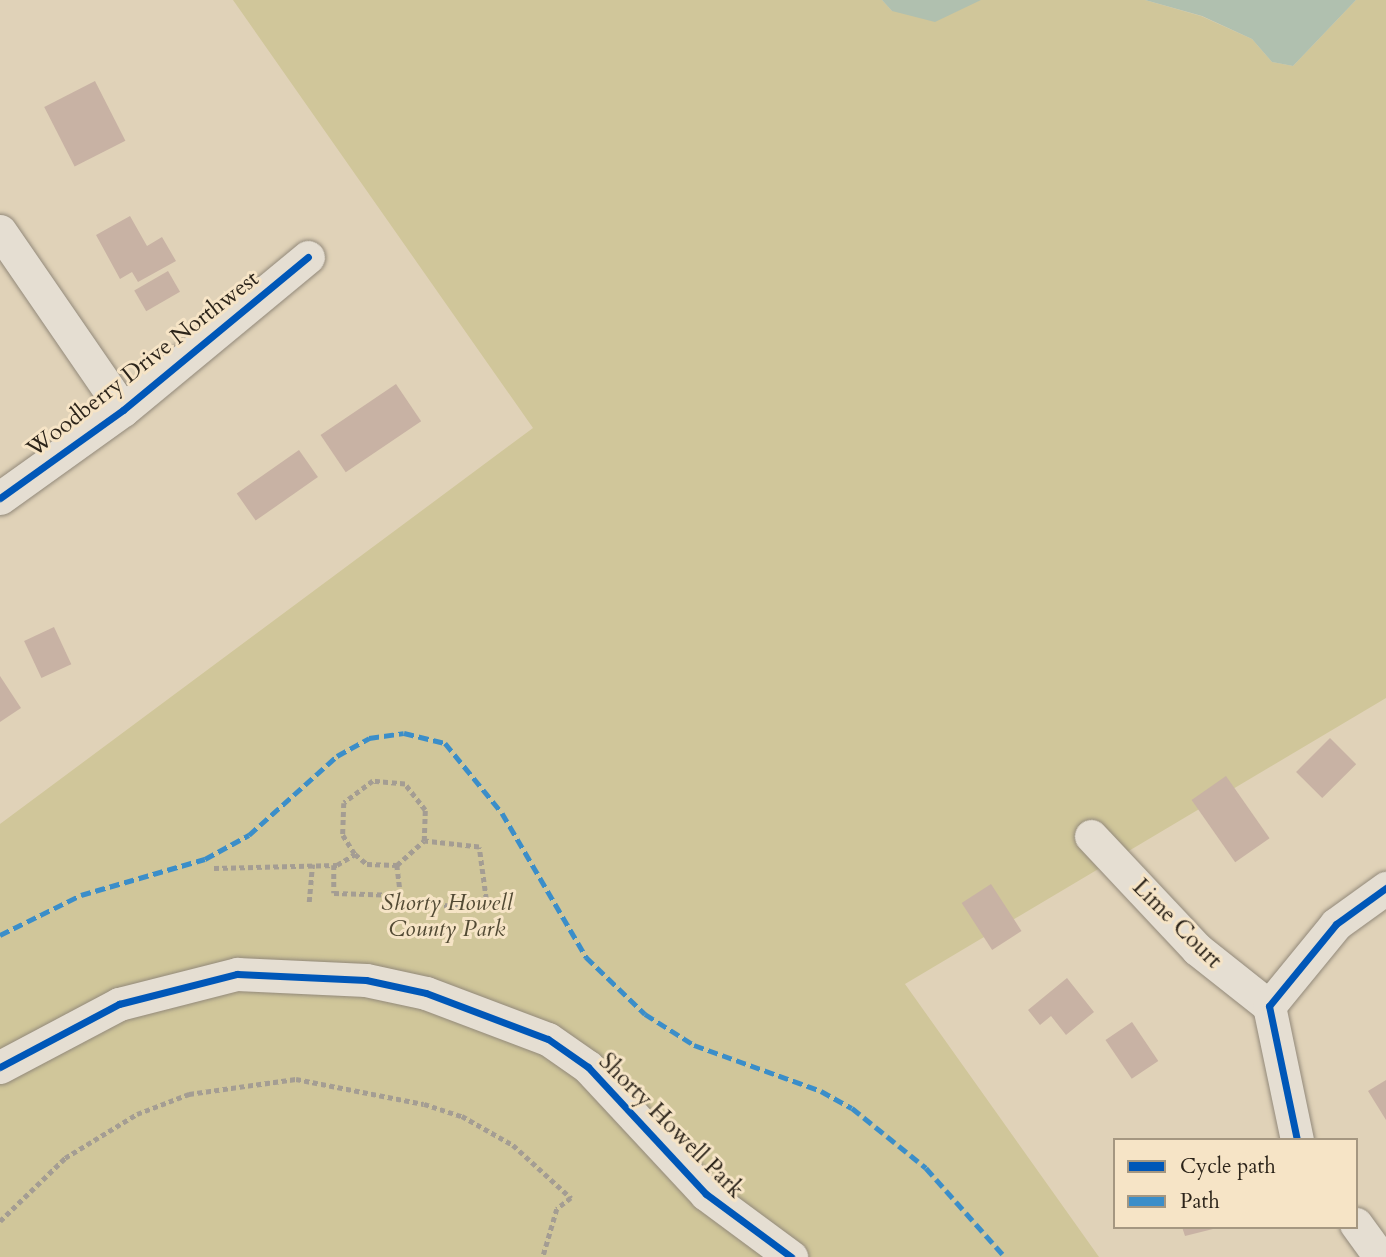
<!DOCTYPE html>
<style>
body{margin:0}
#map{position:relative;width:1386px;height:1257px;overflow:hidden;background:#e0d2b8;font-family:Cardo,serif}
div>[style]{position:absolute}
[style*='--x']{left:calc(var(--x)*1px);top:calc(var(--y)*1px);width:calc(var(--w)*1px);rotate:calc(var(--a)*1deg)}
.green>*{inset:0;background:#d0c69a}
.water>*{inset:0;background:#b0c0af}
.building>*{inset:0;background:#c8b2a4;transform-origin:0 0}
.path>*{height:4.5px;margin-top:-2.25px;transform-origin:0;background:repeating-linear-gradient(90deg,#a49d93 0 5px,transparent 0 8.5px)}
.roads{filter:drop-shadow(0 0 2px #92897a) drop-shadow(0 0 2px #92897a)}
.minor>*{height:33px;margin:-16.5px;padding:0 16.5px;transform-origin:16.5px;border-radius:16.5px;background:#e5ded2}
.quiet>*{height:5px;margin-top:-2.5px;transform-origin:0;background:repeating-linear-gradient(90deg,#3b8ec9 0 10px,transparent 0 15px)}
.cycleway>*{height:7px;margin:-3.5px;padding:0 3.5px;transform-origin:3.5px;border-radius:3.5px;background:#0057b8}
span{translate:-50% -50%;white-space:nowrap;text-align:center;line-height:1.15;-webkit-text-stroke:6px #f6e4c6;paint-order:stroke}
.street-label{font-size:23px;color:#2c241a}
.park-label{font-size:23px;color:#524a34;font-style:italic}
.legend{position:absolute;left:1113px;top:1138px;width:245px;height:91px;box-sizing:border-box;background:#f6e4c6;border:2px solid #a59781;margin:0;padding:9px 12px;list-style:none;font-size:21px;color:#2c241a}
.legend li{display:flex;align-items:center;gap:14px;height:35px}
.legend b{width:35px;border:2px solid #a59781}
</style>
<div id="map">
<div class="green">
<div style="clip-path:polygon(233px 0,882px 0,892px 11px,981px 0,1145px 0,1201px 16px,1252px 39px,1272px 62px,1293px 66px,1356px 0,1386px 0,1386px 698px,905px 984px,1099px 1257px,0 1257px,0 824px,533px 428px)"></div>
</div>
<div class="water">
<div style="clip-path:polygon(882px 0,981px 0,935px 22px,892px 11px)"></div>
<div style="clip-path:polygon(1145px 0,1356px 0,1293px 66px,1272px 62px,1252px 39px,1202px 16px)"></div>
</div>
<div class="building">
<div style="left:95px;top:81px;width:67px;height:57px;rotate:63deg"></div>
<div style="clip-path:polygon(130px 216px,147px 246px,162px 237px,176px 261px,138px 282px,132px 272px,120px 279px,96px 235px)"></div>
<div style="left:168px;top:271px;width:24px;height:39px;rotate:60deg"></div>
<div style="left:396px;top:384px;width:45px;height:91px;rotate:56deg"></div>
<div style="left:299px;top:450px;width:33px;height:76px;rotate:55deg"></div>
<div style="left:54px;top:627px;width:41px;height:33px;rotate:65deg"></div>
<div style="clip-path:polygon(0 676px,21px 708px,0 722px)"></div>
<div style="left:1330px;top:738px;width:37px;height:48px;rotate:45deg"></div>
<div style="left:1226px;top:776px;width:76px;height:42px;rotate:55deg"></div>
<div style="left:991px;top:884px;width:56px;height:35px;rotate:57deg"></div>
<div style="clip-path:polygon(1067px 978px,1094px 1012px,1066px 1035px,1051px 1016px,1040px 1025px,1028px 1010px)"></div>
<div style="left:1132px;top:1022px;width:47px;height:32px;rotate:56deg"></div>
<div style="clip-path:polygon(1386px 1080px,1386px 1120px,1368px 1091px)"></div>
<div style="clip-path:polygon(1182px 1227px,1216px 1227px,1217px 1228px,1185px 1236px)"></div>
</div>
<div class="path">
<div style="--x:334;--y:865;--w:28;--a:90"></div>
<div style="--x:334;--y:893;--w:65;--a:1.8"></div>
<div style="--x:397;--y:865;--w:39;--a:83"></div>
<div style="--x:402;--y:904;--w:71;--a:1.6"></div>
<div style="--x:473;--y:906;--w:15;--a:-28"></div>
<div style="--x:486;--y:899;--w:52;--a:-97.7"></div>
<div style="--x:479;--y:847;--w:55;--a:-173.8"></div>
<div style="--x:214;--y:868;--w:123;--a:-1.4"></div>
<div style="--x:337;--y:865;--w:21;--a:-31"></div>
<div style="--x:355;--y:854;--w:16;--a:40"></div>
<div style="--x:367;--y:864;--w:30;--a:2"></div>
<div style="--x:397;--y:865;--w:36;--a:-42"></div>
<div style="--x:424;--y:841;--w:31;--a:-88"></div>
<div style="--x:425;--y:810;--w:33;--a:-128"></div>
<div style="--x:405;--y:784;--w:32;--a:-175"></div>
<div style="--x:373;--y:781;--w:36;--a:143"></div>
<div style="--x:344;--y:803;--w:32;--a:92"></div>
<div style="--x:343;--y:835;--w:22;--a:58"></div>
<div style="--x:309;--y:902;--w:38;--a:-85"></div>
<div style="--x:0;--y:1221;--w:91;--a:-44.1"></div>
<div style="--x:65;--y:1158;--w:84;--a:-31.4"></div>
<div style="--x:137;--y:1114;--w:56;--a:-21"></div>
<div style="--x:189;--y:1094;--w:108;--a:-8"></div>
<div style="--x:296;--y:1079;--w:130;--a:11.1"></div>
<div style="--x:424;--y:1104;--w:40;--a:18"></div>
<div style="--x:462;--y:1116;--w:59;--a:29.6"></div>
<div style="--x:513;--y:1145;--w:79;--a:42.4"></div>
<div style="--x:571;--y:1198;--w:18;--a:142"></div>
<div style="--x:557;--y:1209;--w:50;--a:106.3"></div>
</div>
<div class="roads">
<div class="minor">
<div style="--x:0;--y:231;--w:217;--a:55.5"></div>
<div style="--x:0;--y:498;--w:151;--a:-35.6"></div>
<div style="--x:123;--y:410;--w:240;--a:-39.6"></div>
<div style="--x:1091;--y:836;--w:155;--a:46.8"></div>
<div style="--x:1197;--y:949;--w:92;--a:38.4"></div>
<div style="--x:0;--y:1067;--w:135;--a:-27.9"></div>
<div style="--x:119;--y:1004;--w:122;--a:-14.3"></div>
<div style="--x:237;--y:974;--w:129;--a:2.7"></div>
<div style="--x:366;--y:980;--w:61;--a:12.2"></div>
<div style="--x:426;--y:993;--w:130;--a:20.7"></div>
<div style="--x:548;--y:1039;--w:49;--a:35"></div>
<div style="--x:588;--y:1067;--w:173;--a:47.1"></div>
<div style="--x:706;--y:1194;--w:106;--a:36.5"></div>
<div style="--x:1297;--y:1140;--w:137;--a:-101.8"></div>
<div style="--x:1269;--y:1006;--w:106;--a:-50.7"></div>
<div style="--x:1336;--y:924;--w:62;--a:-35.8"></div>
<div style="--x:1356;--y:1224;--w:41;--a:54"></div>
</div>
</div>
<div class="quiet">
<div style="--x:0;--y:935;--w:90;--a:-26.3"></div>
<div style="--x:81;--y:895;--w:129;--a:-16.2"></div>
<div style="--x:205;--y:859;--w:50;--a:-28.6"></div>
<div style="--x:249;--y:835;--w:118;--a:-41.9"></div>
<div style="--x:337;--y:756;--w:37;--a:-29"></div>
<div style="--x:369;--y:738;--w:35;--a:-8"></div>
<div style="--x:404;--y:733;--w:42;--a:13.7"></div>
<div style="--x:445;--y:743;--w:90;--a:50.8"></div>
<div style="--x:502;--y:813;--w:167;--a:59.7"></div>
<div style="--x:586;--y:957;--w:82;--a:44"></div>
<div style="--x:645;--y:1014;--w:58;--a:32.3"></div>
<div style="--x:694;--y:1045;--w:135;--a:19.9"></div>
<div style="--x:821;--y:1091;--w:35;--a:29"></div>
<div style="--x:852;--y:1108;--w:95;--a:39"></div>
<div style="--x:926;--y:1168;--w:119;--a:48.4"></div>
</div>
<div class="cycleway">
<div style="--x:0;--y:498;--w:151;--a:-35.6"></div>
<div style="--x:123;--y:410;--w:240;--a:-39.6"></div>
<div style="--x:0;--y:1067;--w:135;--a:-27.9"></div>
<div style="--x:119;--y:1004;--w:122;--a:-14.3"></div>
<div style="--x:237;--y:974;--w:129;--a:2.7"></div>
<div style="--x:366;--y:980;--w:61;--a:12.2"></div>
<div style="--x:426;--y:993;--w:130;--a:20.7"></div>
<div style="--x:548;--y:1039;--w:49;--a:35"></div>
<div style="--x:588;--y:1067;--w:173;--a:47.1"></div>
<div style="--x:706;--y:1194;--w:106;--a:36.5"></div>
<div style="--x:1297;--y:1140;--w:137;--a:-101.8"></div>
<div style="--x:1269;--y:1006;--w:106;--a:-50.7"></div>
<div style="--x:1336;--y:924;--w:62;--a:-35.8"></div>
</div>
<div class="street-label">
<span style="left:143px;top:364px;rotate:-38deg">Woodberry Drive Northwest</span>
<span style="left:1177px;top:924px;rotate:45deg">Lime Court</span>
<span style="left:671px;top:1126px;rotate:45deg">Shorty Howell Park</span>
</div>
<div class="park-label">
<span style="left:447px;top:916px">Shorty Howell<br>County Park</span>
</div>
<ul class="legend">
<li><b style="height:9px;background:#0057b8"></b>Cycle path</li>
<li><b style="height:9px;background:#3b8ec9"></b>Path</li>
</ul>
</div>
